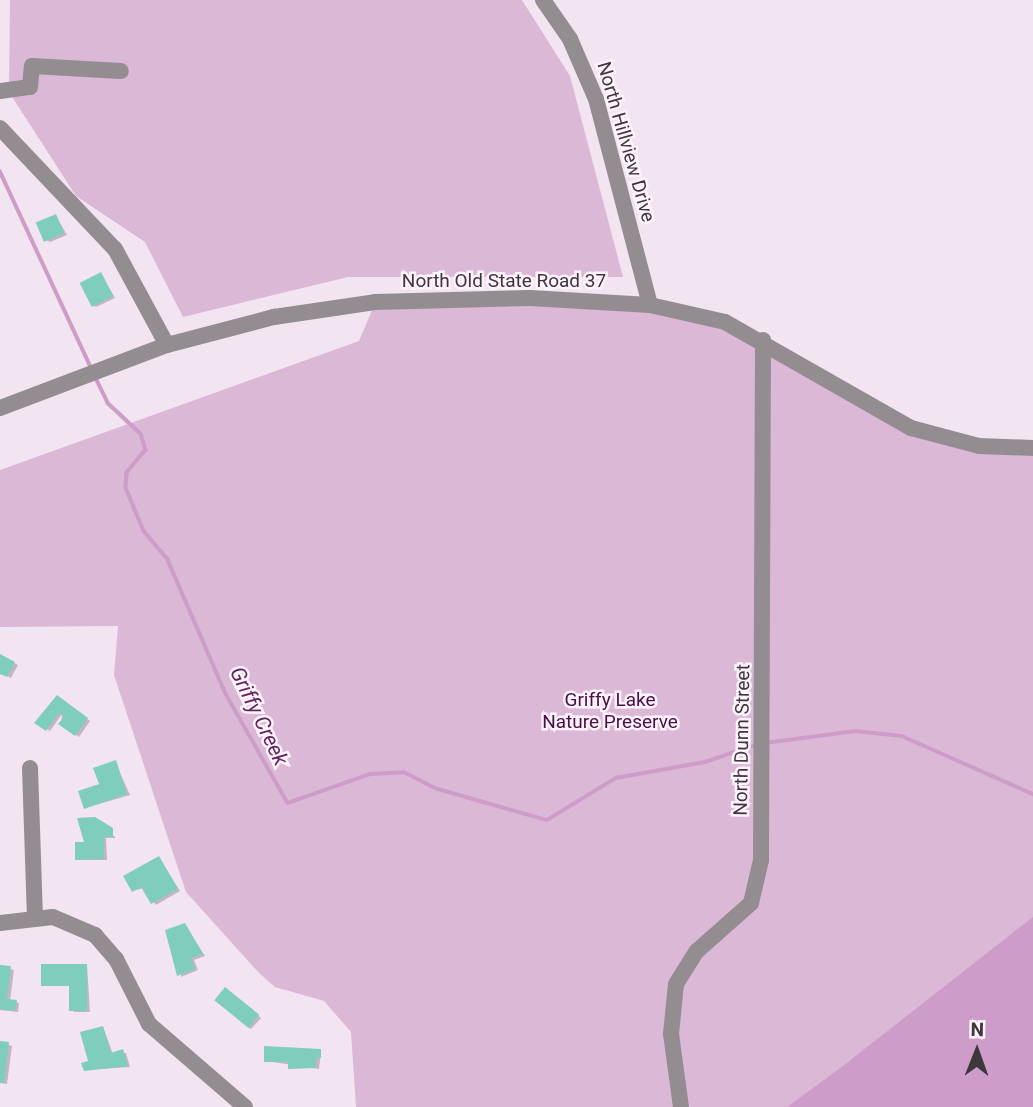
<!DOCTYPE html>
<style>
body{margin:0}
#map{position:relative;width:1033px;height:1107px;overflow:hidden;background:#f3e4f1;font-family:Roboto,sans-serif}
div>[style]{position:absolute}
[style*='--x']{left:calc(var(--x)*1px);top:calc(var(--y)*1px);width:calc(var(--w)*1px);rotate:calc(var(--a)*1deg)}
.green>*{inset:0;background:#dbb8d6}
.water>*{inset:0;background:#ce9cc8}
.shadow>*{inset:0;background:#0003}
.stream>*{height:3.5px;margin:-1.75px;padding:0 1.75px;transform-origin:1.75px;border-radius:1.75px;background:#ce9cc8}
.building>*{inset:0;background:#7fcebd;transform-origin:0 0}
.minor>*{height:16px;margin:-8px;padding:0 8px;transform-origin:8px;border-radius:8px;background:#938d92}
span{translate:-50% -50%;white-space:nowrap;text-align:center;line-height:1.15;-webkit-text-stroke:5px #fef2fc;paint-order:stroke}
.street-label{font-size:19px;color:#3d373c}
.park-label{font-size:19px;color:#4a0f46}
.water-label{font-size:21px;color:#60255b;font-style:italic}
.north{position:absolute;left:942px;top:1016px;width:70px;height:70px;-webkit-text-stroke:5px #fef2fc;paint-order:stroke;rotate:1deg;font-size:19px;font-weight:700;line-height:28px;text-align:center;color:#3d373c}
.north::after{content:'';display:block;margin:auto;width:24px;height:32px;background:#3d373c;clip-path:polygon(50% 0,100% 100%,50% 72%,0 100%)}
</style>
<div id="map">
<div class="green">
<div style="clip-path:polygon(10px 0,522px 0,570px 76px,623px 277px,348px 277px,183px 317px,145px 242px,76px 196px,9px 92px)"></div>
<div style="clip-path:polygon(376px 301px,650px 305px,725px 322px,911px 428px,1033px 448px,1033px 1107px,356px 1107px,351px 1032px,324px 1001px,275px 987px,259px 973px,186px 892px,114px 675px,118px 626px,0 627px,0 470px,359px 341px)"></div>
</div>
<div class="water">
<div style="clip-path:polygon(1033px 917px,1033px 1107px,787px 1107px,839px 1069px)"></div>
</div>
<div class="shadow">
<div style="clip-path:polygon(56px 216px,67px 235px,50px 242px,46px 240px)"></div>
<div style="clip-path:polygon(101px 274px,115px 298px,96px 307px,92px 305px)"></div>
<div style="clip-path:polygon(0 656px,18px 665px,11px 678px,0 672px)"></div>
<div style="clip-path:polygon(61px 699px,90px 721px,79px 737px,61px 724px,62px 714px,50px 731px,36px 722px)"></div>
<div style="clip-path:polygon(115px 762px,130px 795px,85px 808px,101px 785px)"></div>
<div style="clip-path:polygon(95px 819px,116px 838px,106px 838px,107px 860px,81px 860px)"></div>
<div style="clip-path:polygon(159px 858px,180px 891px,156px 905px,144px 888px,133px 891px)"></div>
<div style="clip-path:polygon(185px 925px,205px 956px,194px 960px,198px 970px,181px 977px)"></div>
<div style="clip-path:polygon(87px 965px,90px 1012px,74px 1012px,70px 986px,43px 985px)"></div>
<div style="clip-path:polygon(0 967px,14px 970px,10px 1001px,19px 1003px,18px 1012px,0 1010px)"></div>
<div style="clip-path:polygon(229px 991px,261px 1018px,251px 1029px,248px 1027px)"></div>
<div style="clip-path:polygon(103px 1027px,113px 1054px,126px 1053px,130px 1067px,85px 1070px)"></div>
<div style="clip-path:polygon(0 1042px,12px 1046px,7px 1084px,0 1083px)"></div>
<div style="clip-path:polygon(321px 1051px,319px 1069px,266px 1061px)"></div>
</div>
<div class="stream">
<div style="--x:0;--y:171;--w:218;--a:65.1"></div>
<div style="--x:95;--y:376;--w:30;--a:64"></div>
<div style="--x:108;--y:403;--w:45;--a:43.2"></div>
<div style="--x:141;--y:434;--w:17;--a:73"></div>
<div style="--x:146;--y:450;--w:30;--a:130"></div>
<div style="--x:127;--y:473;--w:15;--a:94"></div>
<div style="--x:126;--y:488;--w:47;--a:67.3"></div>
<div style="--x:144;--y:531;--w:38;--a:50"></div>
<div style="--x:168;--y:560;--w:146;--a:66.6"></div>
<div style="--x:226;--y:694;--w:125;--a:60.4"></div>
<div style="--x:288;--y:803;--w:87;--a:-19.5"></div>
<div style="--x:370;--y:774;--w:34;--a:-3"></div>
<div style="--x:404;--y:772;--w:38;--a:27"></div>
<div style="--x:438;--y:789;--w:113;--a:15.9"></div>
<div style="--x:547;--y:820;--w:81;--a:-31.3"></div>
<div style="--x:616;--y:778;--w:90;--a:-10.2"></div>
<div style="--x:705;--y:762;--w:56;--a:-18.8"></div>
<div style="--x:765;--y:743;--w:91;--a:-7.6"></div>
<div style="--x:855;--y:731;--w:47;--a:6.1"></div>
<div style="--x:902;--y:736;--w:143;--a:23.9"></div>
</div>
<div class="building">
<div style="left:56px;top:214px;width:21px;height:22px;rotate:67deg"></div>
<div style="left:101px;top:272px;width:27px;height:24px;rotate:63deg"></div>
<div style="clip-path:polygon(0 654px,15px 662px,7px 677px,0 674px)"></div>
<div style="clip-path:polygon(57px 695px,88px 718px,75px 736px,58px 724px,64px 717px,59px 713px,46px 731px,34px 723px)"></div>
<div style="clip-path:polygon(116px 760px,127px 794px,84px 809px,78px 791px,99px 784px,93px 768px)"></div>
<div style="clip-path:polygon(95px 817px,113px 828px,113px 837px,104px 837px,104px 859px,75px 860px,75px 842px,84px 842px,77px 818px)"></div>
<div style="clip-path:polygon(159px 856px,178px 889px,151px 904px,141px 887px,132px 892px,123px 876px)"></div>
<div style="clip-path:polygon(185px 923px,203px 954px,191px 958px,195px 969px,177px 976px,165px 930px)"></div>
<div style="clip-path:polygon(41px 964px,87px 964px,87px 1011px,69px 1011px,69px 986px,41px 986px)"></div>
<div style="clip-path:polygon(0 965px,11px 966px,7px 999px,17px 1000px,15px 1011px,0 1009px)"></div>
<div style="left:225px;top:987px;width:44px;height:17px;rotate:39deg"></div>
<div style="clip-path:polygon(103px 1026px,111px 1053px,123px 1049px,128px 1066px,84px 1071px,81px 1063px,88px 1061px,80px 1032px)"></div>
<div style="clip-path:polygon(0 1041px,9px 1042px,4px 1083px,0 1083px)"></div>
<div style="clip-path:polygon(264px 1046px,321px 1049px,321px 1058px,316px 1058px,316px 1068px,288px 1069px,288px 1062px,264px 1062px)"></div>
</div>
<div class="minor">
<div style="--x:543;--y:0;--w:47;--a:55.3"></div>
<div style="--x:570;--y:39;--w:65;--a:66.6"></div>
<div style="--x:596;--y:99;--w:213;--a:75.3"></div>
<div style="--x:0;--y:91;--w:30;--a:-8"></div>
<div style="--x:30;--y:87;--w:21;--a:-85"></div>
<div style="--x:32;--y:66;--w:89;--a:3.2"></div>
<div style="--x:0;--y:128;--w:167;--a:46.5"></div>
<div style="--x:115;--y:249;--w:109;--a:61.6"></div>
<div style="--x:0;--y:408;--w:178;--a:-20.7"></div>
<div style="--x:167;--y:345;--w:111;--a:-14.7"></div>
<div style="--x:274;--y:317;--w:102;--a:-8.4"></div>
<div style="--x:375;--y:302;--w:155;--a:-1.5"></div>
<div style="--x:530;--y:298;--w:120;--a:3.3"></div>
<div style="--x:650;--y:305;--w:77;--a:12.8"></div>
<div style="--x:725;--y:322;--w:214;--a:29.7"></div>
<div style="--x:911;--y:428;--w:70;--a:14.8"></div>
<div style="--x:979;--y:446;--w:54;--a:2.1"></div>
<div style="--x:30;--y:768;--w:147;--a:88.1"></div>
<div style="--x:0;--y:923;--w:53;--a:-6.5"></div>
<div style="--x:53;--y:917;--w:46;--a:23.2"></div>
<div style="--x:95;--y:935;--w:32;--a:49"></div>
<div style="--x:116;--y:959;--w:73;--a:63.1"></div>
<div style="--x:149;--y:1024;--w:127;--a:40.8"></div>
<div style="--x:681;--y:1107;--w:74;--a:-97.8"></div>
<div style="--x:671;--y:1034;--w:50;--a:-84.3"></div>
<div style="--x:676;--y:984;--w:39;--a:-58"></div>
<div style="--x:697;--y:951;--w:72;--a:-41.6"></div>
<div style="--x:751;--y:903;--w:44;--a:-76.9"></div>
<div style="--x:761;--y:860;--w:520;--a:-89.78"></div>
</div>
<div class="street-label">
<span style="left:626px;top:142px;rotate:74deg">North Hillview Drive</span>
<span style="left:504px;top:281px">North Old State Road 37</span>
<span style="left:742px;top:740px;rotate:-89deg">North Dunn Street</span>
</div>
<div class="park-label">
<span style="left:610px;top:711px">Griffy Lake<br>Nature Preserve</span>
</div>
<div class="water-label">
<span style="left:259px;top:716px;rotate:64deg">Griffy Creek</span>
</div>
<div class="north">N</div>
</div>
